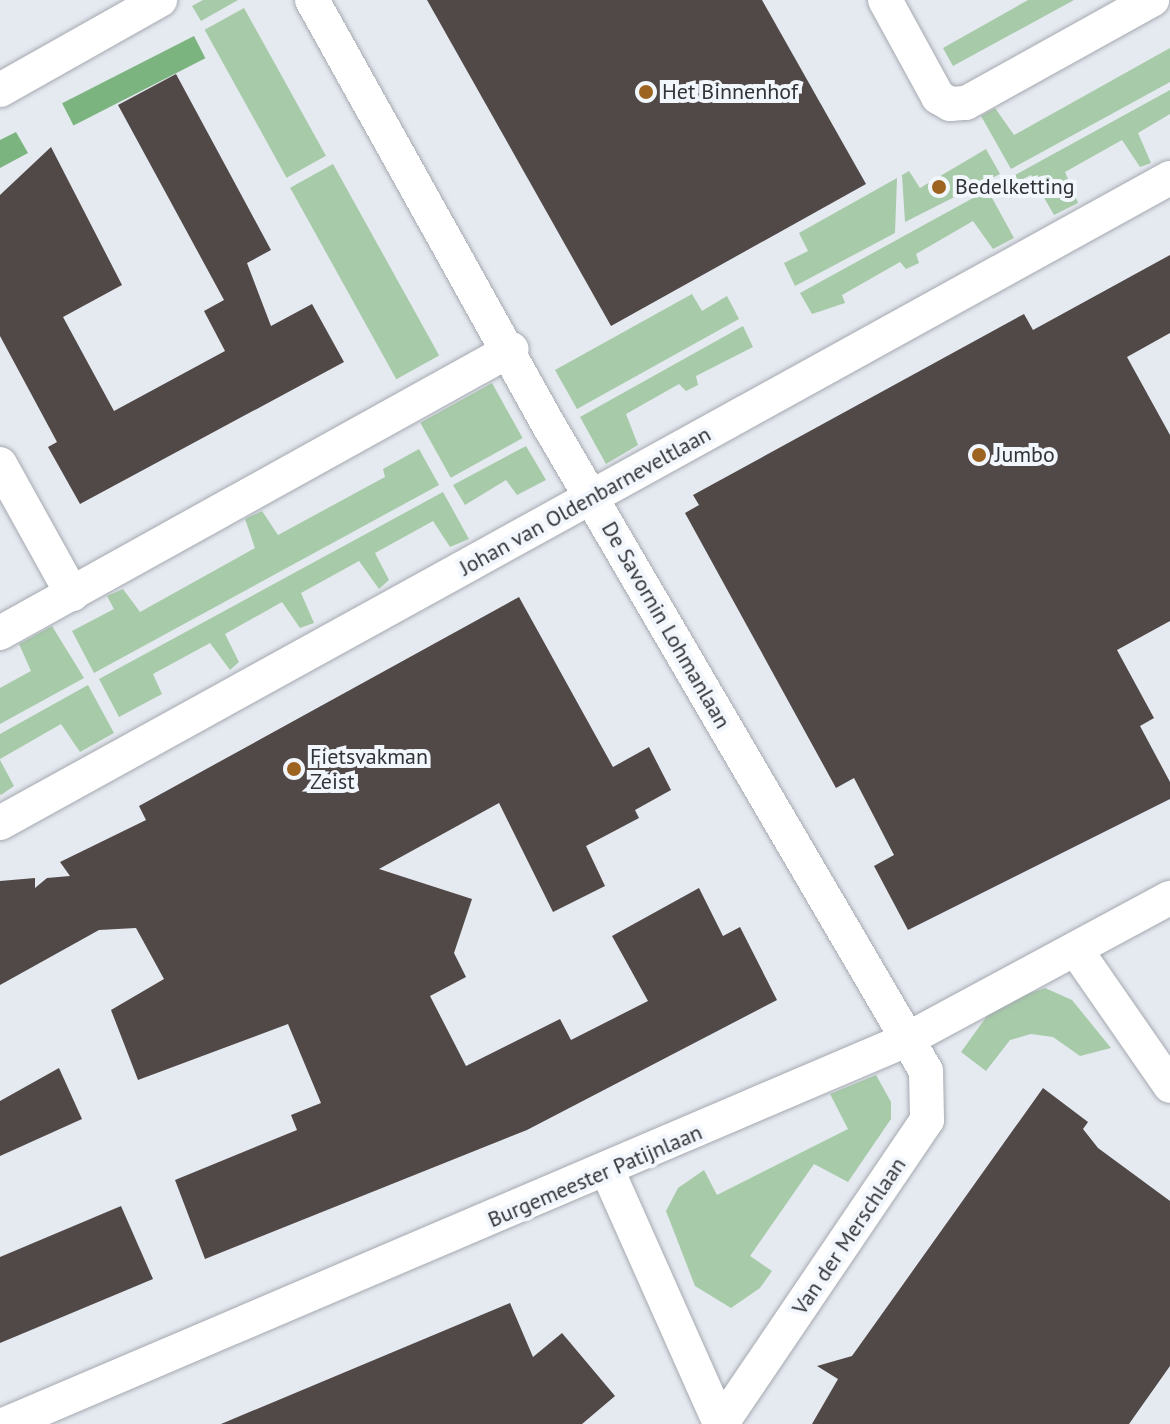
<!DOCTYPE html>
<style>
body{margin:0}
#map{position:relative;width:1170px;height:1424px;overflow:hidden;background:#e5e9f0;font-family:"PT Sans",sans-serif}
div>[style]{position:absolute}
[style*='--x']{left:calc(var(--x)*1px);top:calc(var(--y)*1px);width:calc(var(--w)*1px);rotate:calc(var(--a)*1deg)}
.green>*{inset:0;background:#a7cba8;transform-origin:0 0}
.forest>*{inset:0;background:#7cb47f;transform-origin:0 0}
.building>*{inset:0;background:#514948}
.roads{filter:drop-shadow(0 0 2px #a5a9b0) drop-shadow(0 0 2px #a5a9b0)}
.street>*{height:34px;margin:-17px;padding:0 17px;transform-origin:17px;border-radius:17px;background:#fff}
.dots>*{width:22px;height:22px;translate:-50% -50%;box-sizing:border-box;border:4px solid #f2f6fd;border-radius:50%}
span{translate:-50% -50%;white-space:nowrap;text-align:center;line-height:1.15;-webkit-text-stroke:8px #f2f6fd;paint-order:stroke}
.poi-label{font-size:22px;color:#323336}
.left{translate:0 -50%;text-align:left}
.street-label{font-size:22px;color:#323336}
</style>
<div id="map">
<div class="green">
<div style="clip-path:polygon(203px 0,238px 0,201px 21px,192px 6px)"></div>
<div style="clip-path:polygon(1028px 0,1074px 0,953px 66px,943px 48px)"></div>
<div style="left:244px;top:8px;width:169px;height:45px;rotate:61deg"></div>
<div style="clip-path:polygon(1170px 48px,1170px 82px,1011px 169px,981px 116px,995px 108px,1014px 135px)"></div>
<div style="clip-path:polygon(1170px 90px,1170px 114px,1138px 133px,1151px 163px,1140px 167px,1122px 140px,1065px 172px,1078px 203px,1054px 215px,1031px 175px,1019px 181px,1015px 175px)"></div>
<div style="clip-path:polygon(986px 149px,1000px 174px,905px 222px,902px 175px,909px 171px,920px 188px)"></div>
<div style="left:333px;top:164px;width:219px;height:49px;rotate:61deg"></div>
<div style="clip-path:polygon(897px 178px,895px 233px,795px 286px,784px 263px,808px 251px,799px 233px)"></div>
<div style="clip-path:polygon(1004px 181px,1007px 187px,991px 196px,1014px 238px,993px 249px,973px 221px,916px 254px,919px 263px,906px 269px,900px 262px,842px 295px,845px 303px,812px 314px,800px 293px)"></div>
<div style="clip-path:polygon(692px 294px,702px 311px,727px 296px,739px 319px,577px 409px,555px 370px)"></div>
<div style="clip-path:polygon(743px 326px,753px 347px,696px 376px,698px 385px,686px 391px,679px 384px,626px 414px,638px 445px,606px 464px,580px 417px)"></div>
<div style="left:492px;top:383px;width:63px;height:82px;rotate:61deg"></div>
<div style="clip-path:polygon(526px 446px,546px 480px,517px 495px,506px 480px,465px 505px,453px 485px)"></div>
<div style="clip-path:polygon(419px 449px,439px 485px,94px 673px,72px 631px,114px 609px,107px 596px,123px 589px,140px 612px,255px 548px,245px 519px,262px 511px,278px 535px,385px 477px,383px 469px)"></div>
<div style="clip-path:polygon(443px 492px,469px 539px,450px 547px,433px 521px,375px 553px,389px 580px,379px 589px,359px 561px,301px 593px,314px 623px,300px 628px,282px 602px,225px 634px,239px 662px,230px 670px,210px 643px,153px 674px,162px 694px,119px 717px,99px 679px)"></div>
<div style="clip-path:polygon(52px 626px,84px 678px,0 724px,0 688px,31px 671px,19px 644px)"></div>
<div style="clip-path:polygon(88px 685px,114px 733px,80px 752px,61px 724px,0 759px,0 734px)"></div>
<div style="clip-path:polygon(0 760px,14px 786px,1px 795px,0 794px)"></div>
<div style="clip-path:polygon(1045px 988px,1072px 1000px,1111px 1048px,1080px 1056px,1053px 1037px,1031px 1034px,1010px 1040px,986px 1071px,961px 1052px,995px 1005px)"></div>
<div style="clip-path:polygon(876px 1075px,891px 1102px,891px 1119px,848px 1182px,814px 1164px,750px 1256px,772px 1271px,760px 1288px,731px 1308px,695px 1286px,666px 1211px,678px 1188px,704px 1170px,717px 1195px,848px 1129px,830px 1094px)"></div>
</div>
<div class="forest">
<div style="left:194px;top:36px;width:25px;height:148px;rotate:63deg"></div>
<div style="clip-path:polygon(16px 132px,28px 153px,0 168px,0 140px)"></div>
</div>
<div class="building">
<div style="clip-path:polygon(427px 0,762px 0,866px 184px,611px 326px)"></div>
<div style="clip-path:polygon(176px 74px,271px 250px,247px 263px,271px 326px,312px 304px,344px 362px,80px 504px,48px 447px,57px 442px,0 336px,0 195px,51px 147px,122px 285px,63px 317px,114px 411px,225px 351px,204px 311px,224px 300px,118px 105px)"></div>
<div style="clip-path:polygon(1170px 255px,1170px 333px,1127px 357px,1170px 435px,1170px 621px,1117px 650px,1154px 718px,1140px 726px,1170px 782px,1170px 799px,908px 930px,874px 866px,894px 855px,854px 778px,836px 788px,685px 513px,699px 505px,693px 495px,1024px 314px,1033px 330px)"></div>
<div style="clip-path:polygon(519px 597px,613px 767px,649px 747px,671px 790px,635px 810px,639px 818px,586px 846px,605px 886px,553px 912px,499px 803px,379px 869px,472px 899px,454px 953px,466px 977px,430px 996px,466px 1066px,560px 1019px,571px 1040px,648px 1001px,612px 936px,699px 888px,723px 936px,740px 927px,777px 1000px,527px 1130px,205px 1259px,175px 1180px,297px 1130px,291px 1115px,321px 1103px,288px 1024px,138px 1080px,111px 1010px,164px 979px,136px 928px,99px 930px,0 985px,0 881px,35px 878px,35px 888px,47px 878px,70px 876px,60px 862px,146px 820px,139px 806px)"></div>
<div style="clip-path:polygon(59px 1068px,82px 1119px,0 1156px,0 1101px)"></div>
<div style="clip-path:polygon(1043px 1088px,1088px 1122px,1083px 1129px,1098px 1148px,1170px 1201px,1170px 1366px,1129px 1424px,812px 1424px,838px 1379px,817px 1366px,852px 1356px)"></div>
<div style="clip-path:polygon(121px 1206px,153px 1279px,0 1343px,0 1257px)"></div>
<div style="clip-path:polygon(510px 1303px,533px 1357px,562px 1333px,615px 1396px,582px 1424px,221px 1424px)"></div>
</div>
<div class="roads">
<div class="street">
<div style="--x:312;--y:0;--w:491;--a:60.9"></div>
<div style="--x:551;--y:429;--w:743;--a:59.71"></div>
<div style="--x:926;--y:1071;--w:49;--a:88.8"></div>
<div style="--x:927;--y:1120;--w:367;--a:124.1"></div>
<div style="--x:885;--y:0;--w:111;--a:61.3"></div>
<div style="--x:938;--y:97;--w:14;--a:30"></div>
<div style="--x:950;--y:104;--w:16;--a:-4"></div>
<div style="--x:966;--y:103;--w:213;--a:-29"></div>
<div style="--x:0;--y:90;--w:184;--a:-29.4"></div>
<div style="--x:0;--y:464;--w:149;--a:61"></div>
<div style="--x:0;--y:633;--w:585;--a:-29.02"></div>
<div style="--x:0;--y:823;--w:1336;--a:-28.87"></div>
<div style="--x:1076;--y:950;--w:165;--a:55.3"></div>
<div style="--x:608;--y:1172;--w:276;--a:66"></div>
<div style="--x:6;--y:1424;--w:976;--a:-23.1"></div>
<div style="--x:904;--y:1041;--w:302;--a:-28.3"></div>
</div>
</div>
<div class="dots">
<div style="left:646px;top:92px;background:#9d6321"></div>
<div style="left:939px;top:187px;background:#9d6321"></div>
<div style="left:979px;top:455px;background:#9d6321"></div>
<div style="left:294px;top:769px;background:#9d6321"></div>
</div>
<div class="poi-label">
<span class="left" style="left:662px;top:92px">Het Binnenhof</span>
<span class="left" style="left:955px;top:187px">Bedelketting</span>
<span class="left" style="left:995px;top:455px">Jumbo</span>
<span class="left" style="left:310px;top:769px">Fietsvakman<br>Zeist</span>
</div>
<div class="street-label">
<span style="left:585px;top:501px;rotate:-29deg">Johan van Oldenbarneveltlaan</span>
<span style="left:666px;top:625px;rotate:60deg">De Savornin Lohmanlaan</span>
<span style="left:595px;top:1176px;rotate:-23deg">Burgemeester Patijnlaan</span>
<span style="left:849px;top:1236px;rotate:-56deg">Van der Merschlaan</span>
</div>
</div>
